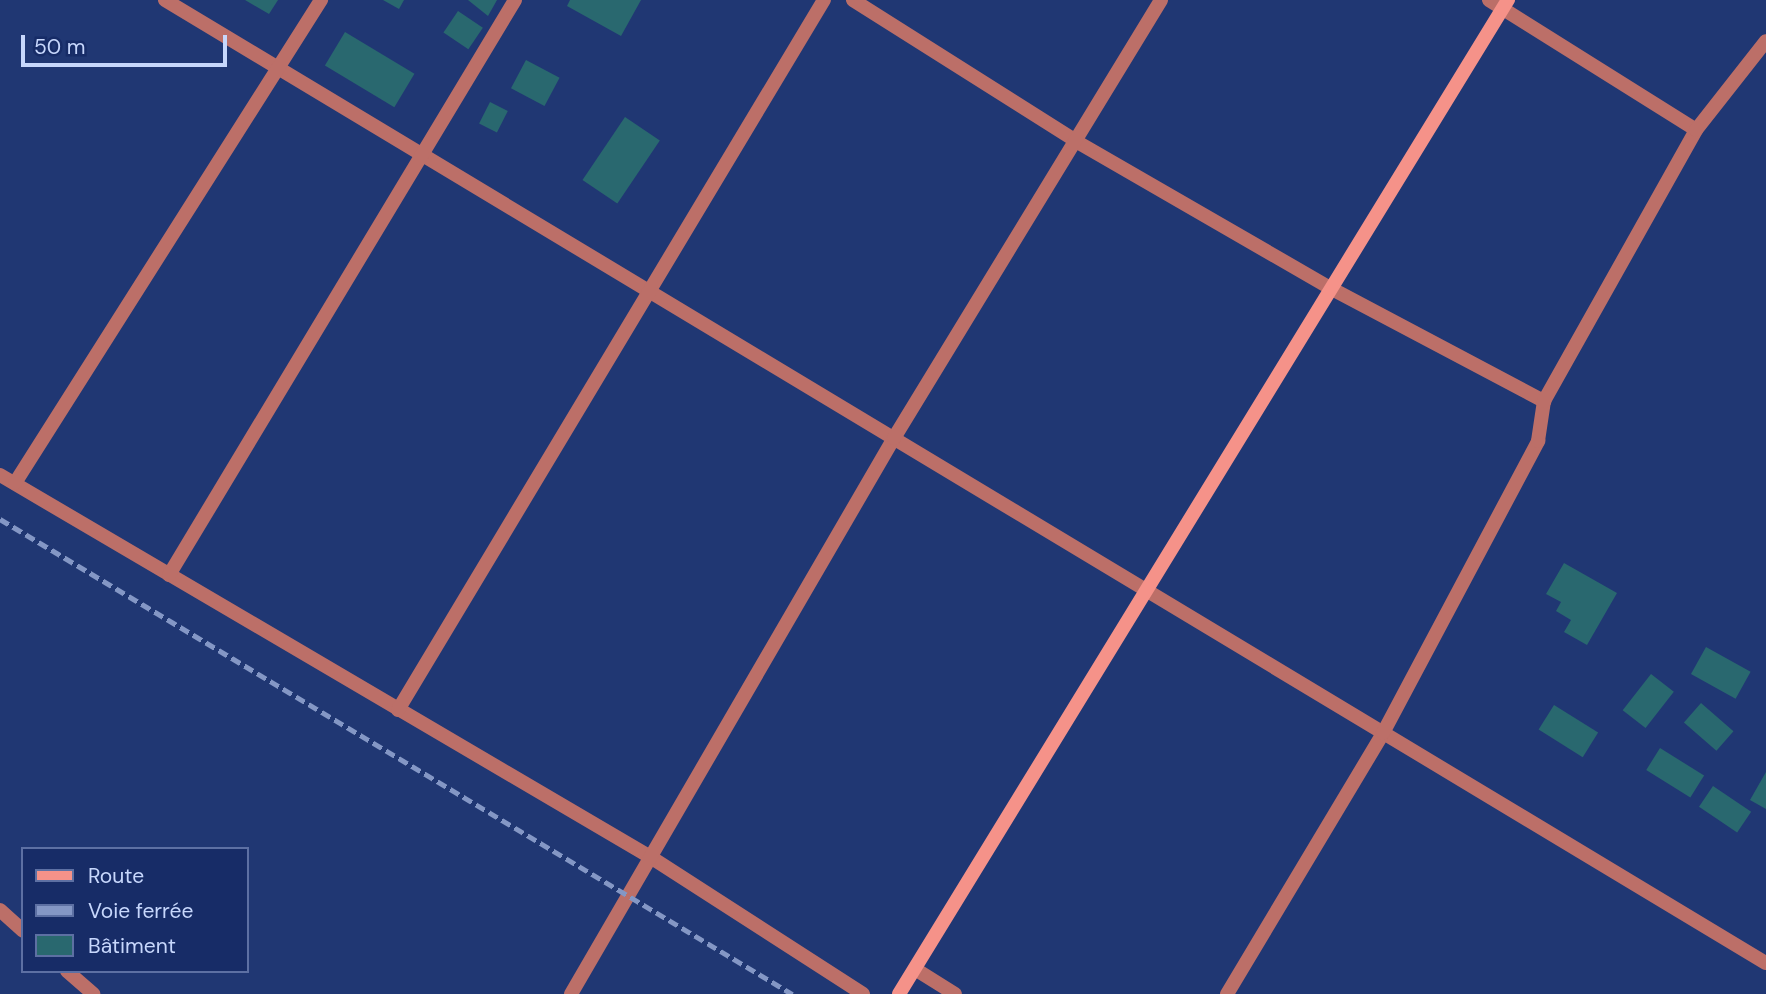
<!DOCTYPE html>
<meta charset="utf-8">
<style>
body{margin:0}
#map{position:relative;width:1766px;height:994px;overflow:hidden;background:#203773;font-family:"DM Sans",sans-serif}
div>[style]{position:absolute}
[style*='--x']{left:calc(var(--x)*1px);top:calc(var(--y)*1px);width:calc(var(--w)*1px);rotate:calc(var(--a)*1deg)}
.building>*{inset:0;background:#29686f;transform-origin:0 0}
.minor>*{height:14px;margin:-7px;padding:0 7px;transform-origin:7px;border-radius:7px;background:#bc6f68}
.secondary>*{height:14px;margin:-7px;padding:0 7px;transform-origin:7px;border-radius:7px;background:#f59289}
.rail>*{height:5px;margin-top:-2.5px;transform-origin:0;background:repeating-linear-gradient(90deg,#8497c5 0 10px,transparent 0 15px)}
span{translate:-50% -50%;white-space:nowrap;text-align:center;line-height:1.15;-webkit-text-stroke:5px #172c67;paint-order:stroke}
.legend{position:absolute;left:21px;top:847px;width:228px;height:126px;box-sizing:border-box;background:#172c67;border:2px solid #5d70a3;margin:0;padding:9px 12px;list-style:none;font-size:21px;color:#c7d7fc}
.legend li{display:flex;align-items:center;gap:14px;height:35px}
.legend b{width:35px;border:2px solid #5d70a3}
.scale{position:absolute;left:21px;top:35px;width:206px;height:32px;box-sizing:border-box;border:4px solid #c7d7fc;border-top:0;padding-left:9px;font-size:21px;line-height:24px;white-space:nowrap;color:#c7d7fc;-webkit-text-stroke:5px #172c67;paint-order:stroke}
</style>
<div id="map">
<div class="building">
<div style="clip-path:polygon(245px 0,278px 0,269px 14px)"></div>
<div style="clip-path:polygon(383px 0,404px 0,399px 9px)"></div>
<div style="clip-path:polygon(468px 0,497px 0,488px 16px)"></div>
<div style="clip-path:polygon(570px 0,641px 0,621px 36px,567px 6px)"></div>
<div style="left:458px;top:11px;width:30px;height:26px;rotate:34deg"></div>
<div style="left:345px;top:32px;width:81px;height:39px;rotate:31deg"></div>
<div style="left:526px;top:60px;width:38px;height:32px;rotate:28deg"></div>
<div style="left:490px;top:102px;width:20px;height:24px;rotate:27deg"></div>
<div style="left:625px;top:117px;width:42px;height:76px;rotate:34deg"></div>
<div style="clip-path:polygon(1564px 563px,1617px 593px,1587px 645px,1564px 632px,1571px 620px,1556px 611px,1561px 602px,1546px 594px)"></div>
<div style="left:1706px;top:647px;width:51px;height:31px;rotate:29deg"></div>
<div style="left:1651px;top:674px;width:29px;height:46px;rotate:38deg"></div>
<div style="left:1701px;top:703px;width:43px;height:26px;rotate:41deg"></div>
<div style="left:1554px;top:705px;width:52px;height:29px;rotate:32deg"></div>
<div style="left:1660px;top:748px;width:52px;height:26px;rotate:32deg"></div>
<div style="clip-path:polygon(1766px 772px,1766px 809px,1750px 800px)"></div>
<div style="left:1713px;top:786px;width:46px;height:25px;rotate:34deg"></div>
</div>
<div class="minor">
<div style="--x:165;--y:0;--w:1868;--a:31.03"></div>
<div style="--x:853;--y:0;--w:267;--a:32.3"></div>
<div style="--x:1079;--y:143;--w:294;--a:30"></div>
<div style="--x:1334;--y:290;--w:238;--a:27.9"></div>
<div style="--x:1489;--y:0;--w:244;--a:32.1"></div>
<div style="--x:0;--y:475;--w:756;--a:30.43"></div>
<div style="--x:652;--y:858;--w:251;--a:32.8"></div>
<div style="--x:15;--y:483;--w:572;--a:-57.64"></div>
<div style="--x:169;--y:575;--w:671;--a:-58.96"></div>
<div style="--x:398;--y:710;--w:828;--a:-59.04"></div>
<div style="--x:0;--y:910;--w:31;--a:42"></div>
<div style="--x:915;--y:969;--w:47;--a:32"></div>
<div style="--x:67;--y:971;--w:35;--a:41"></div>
<div style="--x:571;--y:994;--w:643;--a:-59.85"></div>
<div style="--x:894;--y:438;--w:513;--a:-58.63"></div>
<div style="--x:1227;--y:994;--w:304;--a:-59.1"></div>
<div style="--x:1383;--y:733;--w:331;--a:-62"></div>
<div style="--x:1538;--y:441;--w:40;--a:-81.5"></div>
<div style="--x:1544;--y:401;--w:311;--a:-60.7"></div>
<div style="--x:1696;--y:130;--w:113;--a:-51.8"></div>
</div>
<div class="secondary">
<div style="--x:899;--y:994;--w:1166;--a:-58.51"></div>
</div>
<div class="rail">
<div style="--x:0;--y:519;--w:924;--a:30.95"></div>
</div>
<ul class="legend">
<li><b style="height:9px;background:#f59289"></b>Route</li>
<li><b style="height:9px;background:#8497c5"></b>Voie ferrée</li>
<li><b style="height:19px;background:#29686f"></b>Bâtiment</li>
</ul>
<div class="scale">50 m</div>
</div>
